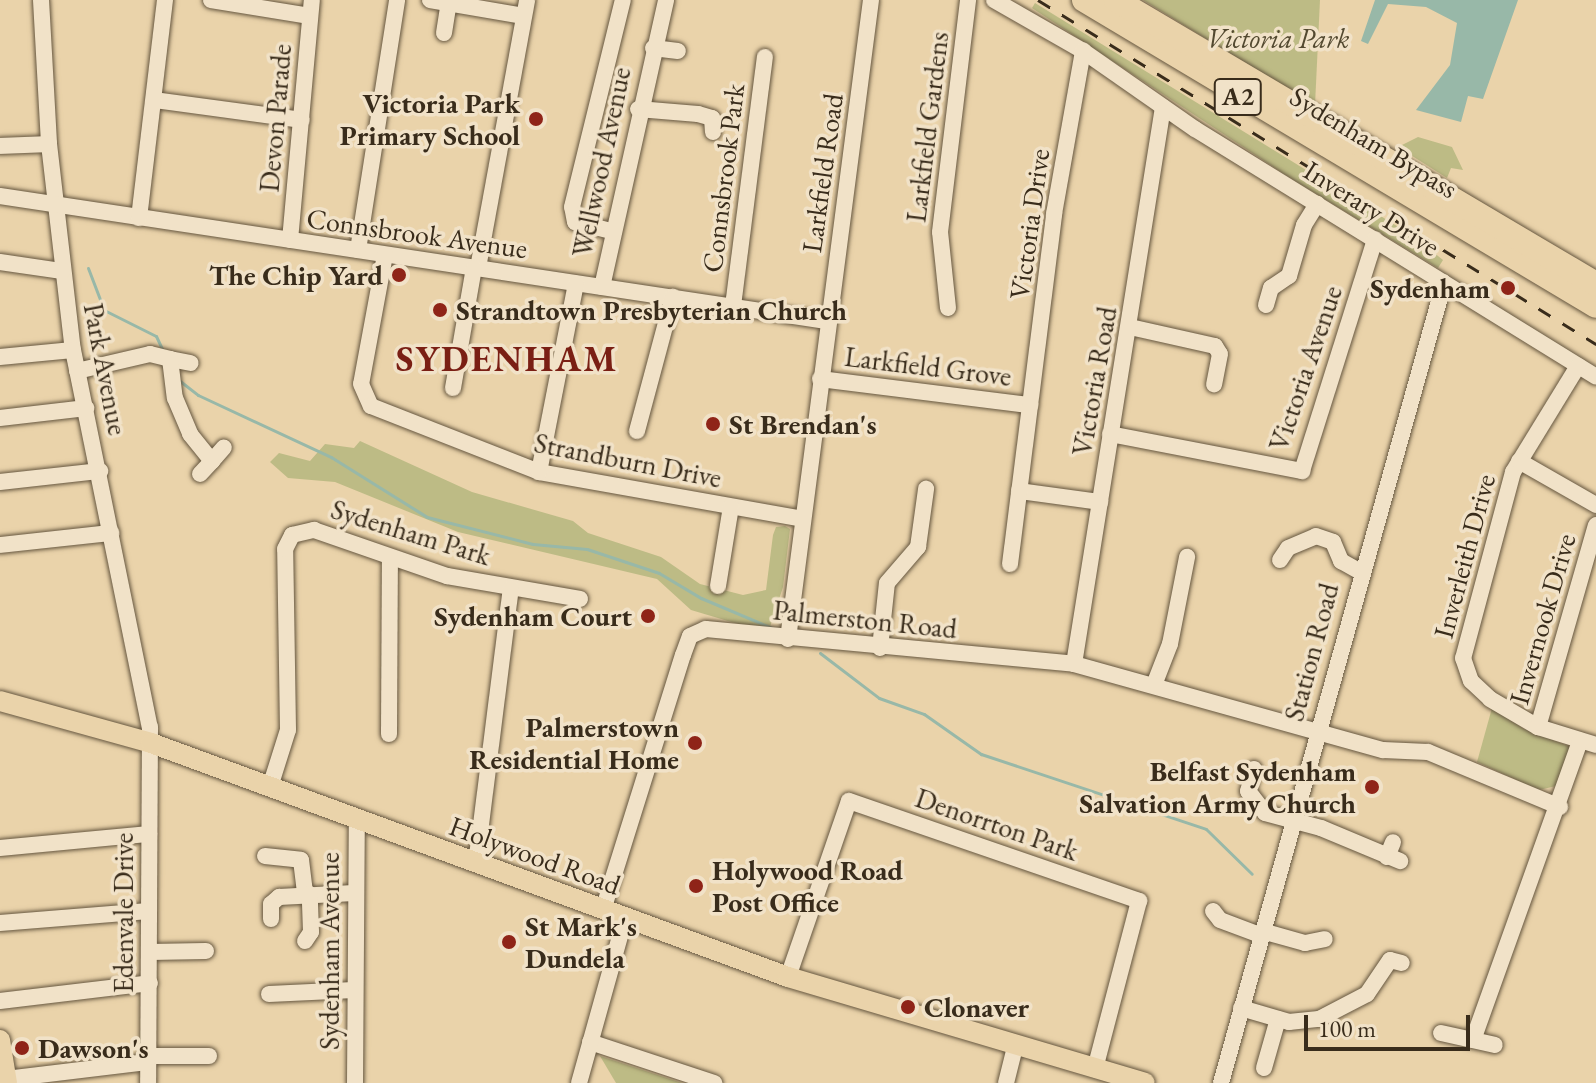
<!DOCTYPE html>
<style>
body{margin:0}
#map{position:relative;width:1596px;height:1083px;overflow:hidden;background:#ead3aa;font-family:"EB Garamond",serif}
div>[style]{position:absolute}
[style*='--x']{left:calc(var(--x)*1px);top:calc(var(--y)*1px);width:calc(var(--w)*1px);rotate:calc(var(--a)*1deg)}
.green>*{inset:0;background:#bdbb85}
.water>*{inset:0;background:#98b8a8}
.stream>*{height:3px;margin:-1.5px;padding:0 1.5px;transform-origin:1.5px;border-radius:1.5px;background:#98b8a8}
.roads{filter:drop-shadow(0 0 2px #65563f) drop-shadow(0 0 2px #65563f)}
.minor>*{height:16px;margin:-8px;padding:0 8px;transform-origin:8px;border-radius:8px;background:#f1e2c8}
.major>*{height:20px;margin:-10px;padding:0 10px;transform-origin:10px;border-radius:10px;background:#ead3aa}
.highway>*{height:24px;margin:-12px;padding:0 12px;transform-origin:12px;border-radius:12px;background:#ead3aa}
.rail>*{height:3px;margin-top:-1.5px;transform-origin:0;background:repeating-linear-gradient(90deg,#392c1b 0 14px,transparent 0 28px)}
.dots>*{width:22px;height:22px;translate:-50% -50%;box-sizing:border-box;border:4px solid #f1e2c8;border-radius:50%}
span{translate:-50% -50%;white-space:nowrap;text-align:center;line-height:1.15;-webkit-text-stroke:7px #f1e2c8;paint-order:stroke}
.shield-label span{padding:2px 6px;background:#f1e2c8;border:2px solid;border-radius:6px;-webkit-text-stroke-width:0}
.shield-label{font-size:26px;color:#392c1b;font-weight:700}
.park-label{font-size:28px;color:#534930;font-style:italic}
.poi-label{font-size:28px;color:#392c1b;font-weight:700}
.right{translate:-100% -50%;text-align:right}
.left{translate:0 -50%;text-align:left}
.street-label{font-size:28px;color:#392c1b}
.district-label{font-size:36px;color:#7a1f14;font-weight:700;letter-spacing:2px}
.scale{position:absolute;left:1304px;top:1015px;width:166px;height:36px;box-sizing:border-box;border:4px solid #392c1b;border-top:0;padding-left:10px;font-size:24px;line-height:28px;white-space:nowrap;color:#392c1b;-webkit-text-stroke:6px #f1e2c8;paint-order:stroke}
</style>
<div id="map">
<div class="green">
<div style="clip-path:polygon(1143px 0,1320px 0,1315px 105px,1306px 100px)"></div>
<div style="clip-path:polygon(1035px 3px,1413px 236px,1443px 260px,1438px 268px,1287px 176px,1032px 8px)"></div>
<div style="clip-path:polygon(1418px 137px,1452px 147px,1463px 170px,1451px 168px,1447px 178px,1398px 147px)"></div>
<div style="clip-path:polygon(360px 441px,472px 492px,573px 521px,588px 533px,661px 557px,700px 584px,743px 595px,766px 590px,773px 535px,776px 527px,785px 526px,790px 529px,783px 587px,768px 633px,691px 610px,657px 579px,458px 532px,335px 482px,288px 478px,270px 462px,279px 453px,310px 461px,325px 444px,354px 448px)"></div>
<div style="clip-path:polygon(1492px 708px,1524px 729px,1571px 747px,1556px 786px,1539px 790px,1477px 762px)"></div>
<div style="clip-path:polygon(600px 1056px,682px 1083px,616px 1083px)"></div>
</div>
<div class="water">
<div style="clip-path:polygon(1375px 0,1518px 0,1483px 99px,1468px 96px,1461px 122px,1416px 110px,1450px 65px,1457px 23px,1426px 7px,1388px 4px,1368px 44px,1361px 41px)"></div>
</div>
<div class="stream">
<div style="--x:88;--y:268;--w:45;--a:69.1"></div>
<div style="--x:104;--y:310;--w:58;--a:26.6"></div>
<div style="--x:156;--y:336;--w:17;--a:65"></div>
<div style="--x:180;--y:381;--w:23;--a:38"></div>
<div style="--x:198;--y:395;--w:147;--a:25"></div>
<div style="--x:331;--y:457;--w:113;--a:32"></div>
<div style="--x:427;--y:517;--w:109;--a:14.3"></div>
<div style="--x:533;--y:544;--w:54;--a:5.3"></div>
<div style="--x:587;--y:549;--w:76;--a:18.4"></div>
<div style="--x:659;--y:573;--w:49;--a:30.8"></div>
<div style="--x:701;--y:598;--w:77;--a:22.9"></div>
<div style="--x:820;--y:653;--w:74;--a:37.3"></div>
<div style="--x:879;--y:698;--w:48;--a:19.6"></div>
<div style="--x:924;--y:714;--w:70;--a:35.1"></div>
<div style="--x:981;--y:754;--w:237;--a:18.4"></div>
<div style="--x:1206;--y:829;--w:64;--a:44.4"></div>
</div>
<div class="roads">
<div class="minor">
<div style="--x:41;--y:0;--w:144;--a:86.8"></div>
<div style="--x:49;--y:144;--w:207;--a:83.4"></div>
<div style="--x:73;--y:350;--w:385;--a:78.5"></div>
<div style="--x:150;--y:727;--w:356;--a:90.3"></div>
<div style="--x:211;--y:0;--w:100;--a:9.2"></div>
<div style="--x:430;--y:0;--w:95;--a:9.7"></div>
<div style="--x:994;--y:0;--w:103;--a:29.8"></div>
<div style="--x:1083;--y:51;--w:136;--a:34.9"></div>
<div style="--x:1195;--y:129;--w:471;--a:31.7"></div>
<div style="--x:444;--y:33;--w:30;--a:-81"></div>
<div style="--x:653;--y:48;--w:25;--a:7"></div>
<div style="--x:154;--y:100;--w:149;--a:7.7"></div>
<div style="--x:638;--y:109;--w:60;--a:4.8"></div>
<div style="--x:698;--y:114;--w:15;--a:16"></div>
<div style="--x:712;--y:118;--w:14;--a:86"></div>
<div style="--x:0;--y:146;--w:49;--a:-2.3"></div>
<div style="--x:0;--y:196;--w:836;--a:8.6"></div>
<div style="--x:139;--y:218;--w:220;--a:-83.2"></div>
<div style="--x:611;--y:231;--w:37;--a:-166"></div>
<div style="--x:575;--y:222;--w:15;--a:-101"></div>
<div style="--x:572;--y:207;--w:213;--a:-76.2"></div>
<div style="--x:290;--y:240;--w:241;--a:-84.8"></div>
<div style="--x:358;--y:250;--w:253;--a:-81.1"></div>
<div style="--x:385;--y:255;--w:131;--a:100.5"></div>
<div style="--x:361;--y:384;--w:24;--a:66"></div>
<div style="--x:371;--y:406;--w:180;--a:21.4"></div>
<div style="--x:539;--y:472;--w:267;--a:10.1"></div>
<div style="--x:0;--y:262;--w:63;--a:8.3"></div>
<div style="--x:478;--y:268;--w:272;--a:-79.6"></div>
<div style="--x:602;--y:287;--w:294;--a:-77.4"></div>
<div style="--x:1266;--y:305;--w:18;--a:-74"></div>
<div style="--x:1271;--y:288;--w:22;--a:-34"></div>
<div style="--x:1289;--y:276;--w:53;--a:-73.6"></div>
<div style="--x:1304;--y:225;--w:25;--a:-58"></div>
<div style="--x:733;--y:306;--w:251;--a:-82.7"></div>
<div style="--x:948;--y:308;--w:76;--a:-96"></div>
<div style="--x:940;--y:232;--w:234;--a:-83.1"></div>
<div style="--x:1130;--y:327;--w:87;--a:12.6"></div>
<div style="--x:1215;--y:346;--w:9;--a:58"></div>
<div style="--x:1220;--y:354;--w:31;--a:101"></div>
<div style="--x:0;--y:357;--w:73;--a:-5.5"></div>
<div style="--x:170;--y:359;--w:21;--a:11"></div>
<div style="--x:1578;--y:366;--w:124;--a:121.5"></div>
<div style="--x:1513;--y:472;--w:193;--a:105"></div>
<div style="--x:1463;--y:658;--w:24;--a:71"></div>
<div style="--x:1471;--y:681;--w:26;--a:43"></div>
<div style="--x:1490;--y:699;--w:56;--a:30.3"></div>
<div style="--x:1538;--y:727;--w:61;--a:17.2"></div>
<div style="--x:77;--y:371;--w:75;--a:-13.1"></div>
<div style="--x:150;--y:354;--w:21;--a:14"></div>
<div style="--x:170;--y:359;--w:39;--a:83"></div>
<div style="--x:175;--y:398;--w:39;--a:67"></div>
<div style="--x:190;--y:434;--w:35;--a:51"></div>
<div style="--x:212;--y:461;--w:18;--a:-49"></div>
<div style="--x:820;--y:379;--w:212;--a:7.1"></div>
<div style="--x:453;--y:388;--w:122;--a:-80.1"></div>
<div style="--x:0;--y:418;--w:87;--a:-6.6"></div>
<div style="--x:637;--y:431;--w:139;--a:-75"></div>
<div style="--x:1110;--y:434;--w:196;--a:10.9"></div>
<div style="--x:1302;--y:471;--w:243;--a:-72.5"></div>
<div style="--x:1519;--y:461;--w:89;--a:29.7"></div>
<div style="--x:539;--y:472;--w:192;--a:-78.9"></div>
<div style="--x:200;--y:474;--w:18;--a:-47"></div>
<div style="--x:0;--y:482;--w:101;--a:-6.3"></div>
<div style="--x:1019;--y:491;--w:82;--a:7.7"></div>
<div style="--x:0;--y:545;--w:112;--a:-6.2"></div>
<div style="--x:1280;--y:560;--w:14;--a:-56"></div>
<div style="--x:1288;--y:548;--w:30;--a:-23"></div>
<div style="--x:1316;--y:536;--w:18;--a:19"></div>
<div style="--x:1333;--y:542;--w:21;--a:67"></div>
<div style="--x:1341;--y:561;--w:23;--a:29"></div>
<div style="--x:1010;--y:564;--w:353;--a:-82.8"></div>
<div style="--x:1054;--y:214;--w:166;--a:-79.9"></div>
<div style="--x:718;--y:586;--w:80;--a:-80.7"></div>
<div style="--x:788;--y:639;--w:644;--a:-82.6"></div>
<div style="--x:880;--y:648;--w:65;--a:-83.9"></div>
<div style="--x:887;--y:583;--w:48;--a:-49.3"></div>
<div style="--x:918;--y:547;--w:59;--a:-82.1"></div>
<div style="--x:1074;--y:664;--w:564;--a:-80.92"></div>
<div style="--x:1154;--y:685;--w:44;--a:-68.7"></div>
<div style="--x:1170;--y:644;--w:89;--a:-78.9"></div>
<div style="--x:1538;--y:727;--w:210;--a:-74"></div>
<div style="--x:389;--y:734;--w:176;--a:-89.7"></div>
<div style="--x:1254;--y:769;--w:23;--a:105"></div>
<div style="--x:1248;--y:791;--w:28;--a:52"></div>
<div style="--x:1265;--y:813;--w:58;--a:15"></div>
<div style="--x:1321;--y:828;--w:86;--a:22.7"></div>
<div style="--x:270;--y:787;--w:60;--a:-72.5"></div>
<div style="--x:288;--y:730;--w:181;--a:-90.9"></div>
<div style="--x:285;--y:549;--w:16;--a:-63"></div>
<div style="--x:292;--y:535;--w:23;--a:-13"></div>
<div style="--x:314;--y:530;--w:141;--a:19.1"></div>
<div style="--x:447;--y:576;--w:135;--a:9.8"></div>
<div style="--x:0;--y:848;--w:150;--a:-5.4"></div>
<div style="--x:265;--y:856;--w:36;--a:6"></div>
<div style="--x:301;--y:860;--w:34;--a:83"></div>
<div style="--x:1387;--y:857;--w:16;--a:-68"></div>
<div style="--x:476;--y:864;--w:278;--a:-82.8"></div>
<div style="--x:603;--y:910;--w:267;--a:-72.6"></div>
<div style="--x:683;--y:655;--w:20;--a:-70"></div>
<div style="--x:690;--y:636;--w:17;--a:-24"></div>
<div style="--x:706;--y:629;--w:370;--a:5.4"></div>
<div style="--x:1074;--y:664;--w:321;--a:15.6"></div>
<div style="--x:1383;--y:750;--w:45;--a:2.5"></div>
<div style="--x:1428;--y:752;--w:143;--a:22.6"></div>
<div style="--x:1213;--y:911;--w:11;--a:52"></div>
<div style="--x:1220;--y:920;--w:43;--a:20.6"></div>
<div style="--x:271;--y:919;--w:15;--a:-90"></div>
<div style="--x:271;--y:904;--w:11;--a:-41"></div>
<div style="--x:279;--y:897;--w:75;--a:-3.1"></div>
<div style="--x:0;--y:923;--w:149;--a:-4.6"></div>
<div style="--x:1262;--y:931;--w:45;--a:15.6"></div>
<div style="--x:1305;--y:943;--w:20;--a:-11"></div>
<div style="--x:305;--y:941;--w:11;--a:-56"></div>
<div style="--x:311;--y:932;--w:38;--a:-92"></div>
<div style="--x:150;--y:952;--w:56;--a:-1"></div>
<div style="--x:788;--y:977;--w:186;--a:-70.9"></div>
<div style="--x:849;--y:801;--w:307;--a:19"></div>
<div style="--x:1139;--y:901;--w:174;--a:104.7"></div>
<div style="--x:269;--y:994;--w:85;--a:-2.7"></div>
<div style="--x:0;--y:1001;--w:151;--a:-6.8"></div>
<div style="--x:1241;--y:1008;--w:50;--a:16.3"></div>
<div style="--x:1289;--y:1022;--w:30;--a:-6"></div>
<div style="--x:1319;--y:1019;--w:54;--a:-27.5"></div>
<div style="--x:1367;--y:994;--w:41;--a:-55.9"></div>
<div style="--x:1390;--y:960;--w:12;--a:14"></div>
<div style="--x:1441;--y:1033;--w:55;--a:12.5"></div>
<div style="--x:1473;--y:1040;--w:318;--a:-70.3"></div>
<div style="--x:590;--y:1042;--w:131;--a:18.3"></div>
<div style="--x:147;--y:1056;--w:62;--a:0"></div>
<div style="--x:1264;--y:1068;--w:51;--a:-74.1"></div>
<div style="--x:6;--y:1079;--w:142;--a:-6.9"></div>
<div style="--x:355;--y:1083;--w:263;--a:-89.6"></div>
<div style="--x:579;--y:1083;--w:171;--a:-74.4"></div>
<div style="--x:1006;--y:1083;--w:37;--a:-76"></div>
<div style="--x:1221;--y:1083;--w:830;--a:-74.42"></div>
</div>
<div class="major">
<div style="--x:0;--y:701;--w:157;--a:15.5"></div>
<div style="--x:151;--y:743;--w:679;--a:20.17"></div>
<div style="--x:788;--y:977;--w:372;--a:16.5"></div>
<div style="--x:0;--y:1040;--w:44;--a:80.8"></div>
</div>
<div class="highway">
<div style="--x:1084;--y:0;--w:596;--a:30.86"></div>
<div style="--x:1116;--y:0;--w:558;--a:30.61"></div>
</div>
</div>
<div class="rail">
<div style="--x:1038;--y:0;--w:656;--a:31.65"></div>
</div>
<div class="dots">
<div style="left:536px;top:119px;background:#8f2418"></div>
<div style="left:399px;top:275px;background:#8f2418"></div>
<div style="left:1508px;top:288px;background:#8f2418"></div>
<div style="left:440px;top:310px;background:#8f2418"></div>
<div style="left:713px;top:424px;background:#8f2418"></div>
<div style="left:648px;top:616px;background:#8f2418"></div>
<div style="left:695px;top:743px;background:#8f2418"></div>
<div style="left:1372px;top:787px;background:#8f2418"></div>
<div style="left:696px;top:886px;background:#8f2418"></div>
<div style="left:509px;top:942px;background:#8f2418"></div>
<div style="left:908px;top:1007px;background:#8f2418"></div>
<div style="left:22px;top:1048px;background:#8f2418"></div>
</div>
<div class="shield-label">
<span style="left:1238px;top:97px">A2</span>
</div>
<div class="park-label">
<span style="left:1278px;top:38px">Victoria Park</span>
</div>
<div class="poi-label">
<span class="right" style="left:520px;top:119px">Victoria Park<br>Primary School</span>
<span class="right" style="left:383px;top:275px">The Chip Yard</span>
<span class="right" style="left:1490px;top:288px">Sydenham</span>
<span class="left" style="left:456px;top:310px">Strandtown Presbyterian Church</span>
<span class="left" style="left:729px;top:424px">St Brendan's</span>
<span class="right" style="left:632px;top:616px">Sydenham Court</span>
<span class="right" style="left:679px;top:743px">Palmerstown<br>Residential Home</span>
<span class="right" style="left:1356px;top:787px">Belfast Sydenham<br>Salvation Army Church</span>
<span class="left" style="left:712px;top:886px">Holywood Road<br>Post Office</span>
<span class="left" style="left:525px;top:942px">St Mark's<br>Dundela</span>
<span class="left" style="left:924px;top:1007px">Clonaver</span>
<span class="left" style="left:38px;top:1048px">Dawson's</span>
</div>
<div class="street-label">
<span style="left:275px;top:118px;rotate:-85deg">Devon Parade</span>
<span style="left:927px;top:127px;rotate:-83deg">Larkfield Gardens</span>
<span style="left:1374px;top:142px;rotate:31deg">Sydenham Bypass</span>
<span style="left:601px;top:162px;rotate:-78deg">Wellwood Avenue</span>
<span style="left:822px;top:173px;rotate:-82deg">Larkfield Road</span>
<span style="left:723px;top:178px;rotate:-83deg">Connsbrook Park</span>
<span style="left:1372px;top:208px;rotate:32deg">Inverary Drive</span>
<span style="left:1029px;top:224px;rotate:-82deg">Victoria Drive</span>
<span style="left:417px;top:233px;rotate:8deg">Connsbrook Avenue</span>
<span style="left:928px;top:366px;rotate:7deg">Larkfield Grove</span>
<span style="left:1305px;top:368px;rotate:-71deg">Victoria Avenue</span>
<span style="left:106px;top:369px;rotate:79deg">Park Avenue</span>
<span style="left:1094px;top:381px;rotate:-80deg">Victoria Road</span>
<span style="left:628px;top:460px;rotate:11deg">Strandburn Drive</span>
<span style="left:411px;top:532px;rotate:17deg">Sydenham Park</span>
<span style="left:1464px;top:556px;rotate:-75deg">Inverleith Drive</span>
<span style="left:865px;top:619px;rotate:6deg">Palmerston Road</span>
<span style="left:1542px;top:619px;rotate:-74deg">Invernook Drive</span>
<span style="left:1311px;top:652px;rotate:-75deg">Station Road</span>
<span style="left:997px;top:824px;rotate:19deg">Denorrton Park</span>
<span style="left:535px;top:855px;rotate:20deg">Holywood Road</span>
<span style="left:123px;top:913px;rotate:-90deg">Edenvale Drive</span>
<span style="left:329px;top:951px;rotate:-90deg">Sydenham Avenue</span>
</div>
<div class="district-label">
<span style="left:507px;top:359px">SYDENHAM</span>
</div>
<div class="scale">100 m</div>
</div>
